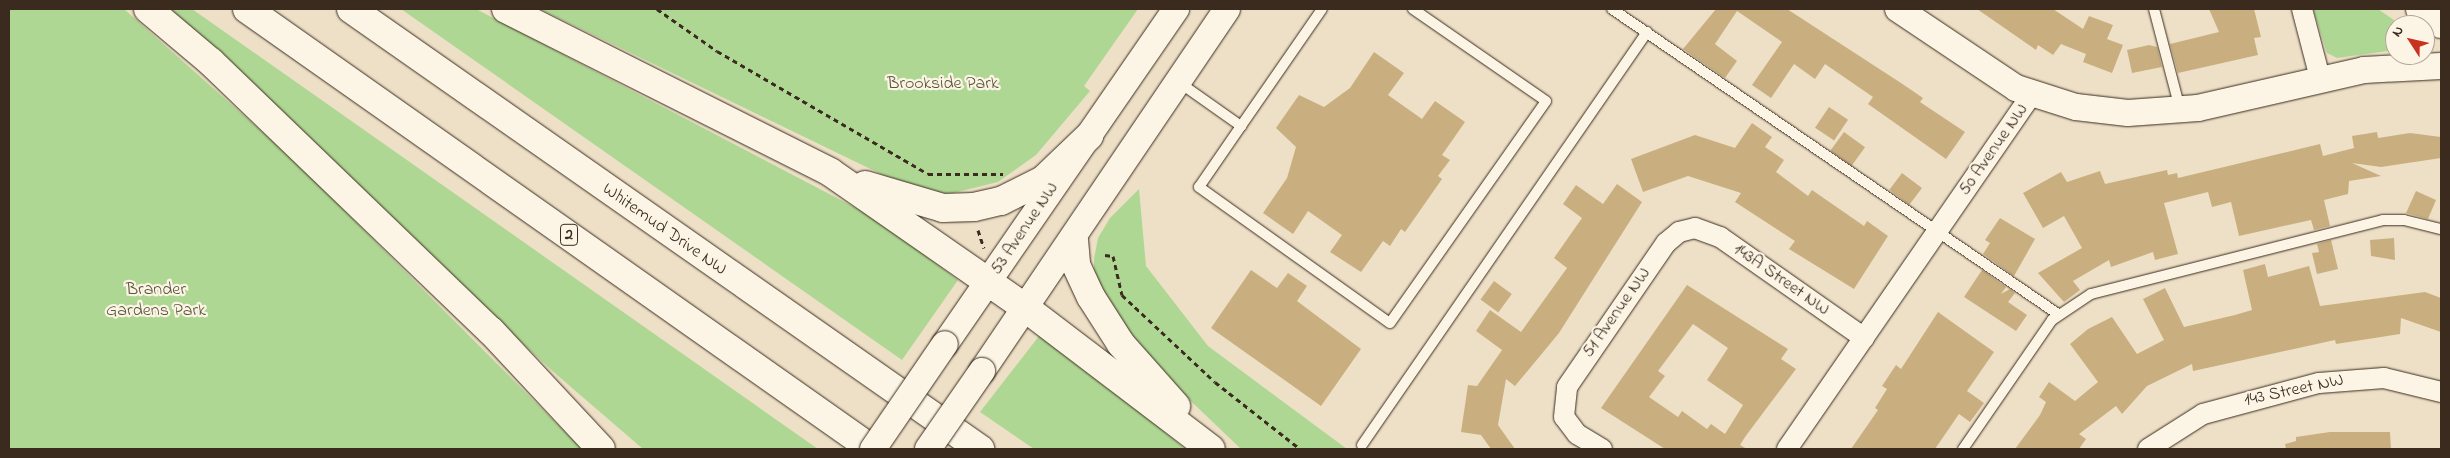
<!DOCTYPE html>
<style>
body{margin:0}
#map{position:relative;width:2450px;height:458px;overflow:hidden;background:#ede0c6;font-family:"Indie Flower",sans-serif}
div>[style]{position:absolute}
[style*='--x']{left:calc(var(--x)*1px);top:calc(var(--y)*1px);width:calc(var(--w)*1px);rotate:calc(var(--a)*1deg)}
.green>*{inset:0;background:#afd794}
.building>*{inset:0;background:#c9af7f;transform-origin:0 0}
.path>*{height:3px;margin-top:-1.5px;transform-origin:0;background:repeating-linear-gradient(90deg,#3b2a1e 0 5px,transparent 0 9px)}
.roads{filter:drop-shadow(0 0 1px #3b2a1e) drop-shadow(0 0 1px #3b2a1e)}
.service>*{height:10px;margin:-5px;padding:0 5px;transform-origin:5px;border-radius:5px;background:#fcf5e5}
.minor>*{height:20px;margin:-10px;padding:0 10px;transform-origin:10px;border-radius:10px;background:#fcf5e5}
.tertiary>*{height:26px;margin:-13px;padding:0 13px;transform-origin:13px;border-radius:13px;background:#fcf5e5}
.motorway>*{height:28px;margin:-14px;padding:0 14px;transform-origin:14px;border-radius:14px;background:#fcf5e5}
.bridges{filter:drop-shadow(0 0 1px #3b2a1e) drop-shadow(0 0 1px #3b2a1e)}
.tertiary-bridge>*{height:26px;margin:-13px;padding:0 13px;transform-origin:13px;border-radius:13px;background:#fcf5e5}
span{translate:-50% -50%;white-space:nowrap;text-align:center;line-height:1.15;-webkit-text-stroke:4.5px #fcf5e5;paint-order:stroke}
.shield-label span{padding:1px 4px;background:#fcf5e5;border:1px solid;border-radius:4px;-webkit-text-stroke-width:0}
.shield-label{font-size:16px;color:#3b2a1e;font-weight:700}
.park-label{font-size:18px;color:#58553c}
.street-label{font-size:18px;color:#3b2a1e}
.frame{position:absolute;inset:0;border:10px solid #3b2a1e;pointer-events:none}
.north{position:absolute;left:2385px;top:15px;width:50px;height:50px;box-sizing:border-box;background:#fcf5e5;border:1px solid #afa495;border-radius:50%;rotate:305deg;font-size:14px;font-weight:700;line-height:20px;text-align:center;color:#3b2a1e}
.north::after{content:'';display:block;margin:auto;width:18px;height:22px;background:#c8321e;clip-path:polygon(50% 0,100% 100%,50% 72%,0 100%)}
</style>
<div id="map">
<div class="green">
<div style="clip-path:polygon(9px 9px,124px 9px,294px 160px,582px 449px,9px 449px)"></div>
<div style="clip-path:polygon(164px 9px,192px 9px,818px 449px,643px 449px,550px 369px)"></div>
<div style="clip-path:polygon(401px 9px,476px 9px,875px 218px,958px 280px,902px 360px)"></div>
<div style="clip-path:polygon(540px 9px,1138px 9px,1084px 86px,1090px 91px,1036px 155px,998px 182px,949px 194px,916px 191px)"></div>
<div style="clip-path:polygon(2313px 9px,2378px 9px,2401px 25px,2395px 25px,2395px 50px,2337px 58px,2327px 53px)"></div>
<div style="clip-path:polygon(1139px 189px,1146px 266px,1208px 346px,1347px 449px,1241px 449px,1129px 342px,1094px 287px,1094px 259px,1098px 238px,1110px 218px)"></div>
<div style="clip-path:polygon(1039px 336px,1130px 403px,1185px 449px,1034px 449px,980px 412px)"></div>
</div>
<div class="building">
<div style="clip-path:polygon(1716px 9px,1787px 9px,1901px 83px,1923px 98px,1920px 102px,1965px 132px,1946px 159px,1868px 104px,1873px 97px,1825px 64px,1815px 79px,1794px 64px,1771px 98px,1752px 85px,1782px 42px,1737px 11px,1715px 44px,1737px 61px,1725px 78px,1683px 49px)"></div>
<div style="clip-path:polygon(1977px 9px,2053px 9px,2083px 29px,2089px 16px,2113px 25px,2107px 39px,2123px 45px,2112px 73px,2083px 62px,2086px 54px,2061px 44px,2053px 55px,2038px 45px,2036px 50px)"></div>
<div style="clip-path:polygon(2209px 9px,2254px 9px,2261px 37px,2254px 38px,2258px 55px,2178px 73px,2170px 44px,2219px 32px)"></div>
<div style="clip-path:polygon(2149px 45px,2157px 47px,2162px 67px,2132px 73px,2127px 50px)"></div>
<div style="clip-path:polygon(1374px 52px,1404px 73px,1388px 95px,1422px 119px,1435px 101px,1465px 122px,1442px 155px,1450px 160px,1438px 176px,1442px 179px,1405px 232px,1401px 229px,1390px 246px,1383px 241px,1361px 272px,1330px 252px,1342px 235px,1308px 211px,1293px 234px,1263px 213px,1287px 178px,1296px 147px,1276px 128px,1299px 95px,1324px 107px,1350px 88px)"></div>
<div style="left:1829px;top:107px;width:23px;height:25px;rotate:34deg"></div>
<div style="clip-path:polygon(1752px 123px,1772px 137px,1765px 147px,1784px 160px,1776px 172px,1808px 196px,1812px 190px,1864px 226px,1867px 221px,1888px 236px,1854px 289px,1789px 249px,1795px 241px,1735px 202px,1741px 193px,1688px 176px,1643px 192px,1631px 159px,1695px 135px,1735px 148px)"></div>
<div style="left:1844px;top:132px;width:26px;height:23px;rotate:36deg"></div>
<div style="clip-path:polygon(2377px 132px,2378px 138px,2410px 133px,2441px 137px,2441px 158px,2381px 167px,2352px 163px,2381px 176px,2349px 181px,2348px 194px,2324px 200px,2330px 226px,2314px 230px,2311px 220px,2239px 236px,2231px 202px,2212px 207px,2208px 192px,2164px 203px,2178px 254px,2155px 260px,2153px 252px,2111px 267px,2109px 260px,2073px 281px,2080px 290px,2064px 302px,2038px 273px,2082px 248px,2064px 216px,2043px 228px,2023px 193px,2061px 172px,2067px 182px,2100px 171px,2105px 184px,2167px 170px,2168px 175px,2177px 173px,2178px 178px,2320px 144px,2323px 156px,2354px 148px,2352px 136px)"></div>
<div style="left:1902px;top:173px;width:25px;height:21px;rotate:37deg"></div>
<div style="clip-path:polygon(1617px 184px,1642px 202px,1559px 333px,1515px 386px,1506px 379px,1498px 425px,1515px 449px,1491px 449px,1481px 435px,1461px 432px,1468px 385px,1477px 386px,1502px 350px,1476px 331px,1490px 310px,1521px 332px,1567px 268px,1554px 258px,1582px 218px,1563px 204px,1576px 185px,1603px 204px)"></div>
<div style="clip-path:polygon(2416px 191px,2436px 200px,2428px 219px,2406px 213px)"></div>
<div style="clip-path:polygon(2000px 218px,2035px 239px,2014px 276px,1983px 254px,1990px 243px,1985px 240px)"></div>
<div style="clip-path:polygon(2394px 238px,2395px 260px,2371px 256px,2370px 240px)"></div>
<div style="clip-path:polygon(2331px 240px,2338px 269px,2317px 274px,2312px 253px,2319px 252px,2317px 244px)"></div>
<div style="clip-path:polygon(2265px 264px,2268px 277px,2309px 266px,2320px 306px,2425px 292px,2441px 298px,2441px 332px,2401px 318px,2400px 334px,2336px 344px,2335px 340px,2193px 371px,2192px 364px,2147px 386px,2122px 414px,2116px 406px,2079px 434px,2086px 439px,2079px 449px,2015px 449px,2040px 415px,2046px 402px,2039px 397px,2049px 382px,2075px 401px,2098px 382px,2070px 344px,2088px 329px,2112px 317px,2137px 354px,2164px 340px,2143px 299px,2165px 288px,2184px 327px,2235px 315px,2252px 310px,2243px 270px)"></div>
<div style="clip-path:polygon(1251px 270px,1277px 288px,1288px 273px,1307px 286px,1297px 301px,1361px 349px,1321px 406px,1211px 328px)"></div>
<div style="clip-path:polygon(1982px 270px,2006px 287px,2001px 294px,2010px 289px,2015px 293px,2008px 302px,2027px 315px,2016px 331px,1964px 297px)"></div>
<div style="left:1494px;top:281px;width:22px;height:23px;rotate:36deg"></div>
<div style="clip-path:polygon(evenodd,1687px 285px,1788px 349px,1781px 359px,1796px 369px,1745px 437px,1740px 445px,1747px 449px,1665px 449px,1601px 408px,1687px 285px,1693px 324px,1728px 348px,1707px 380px,1743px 405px,1725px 434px,1711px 424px,1707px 429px,1682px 411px,1678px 417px,1649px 397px,1665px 376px,1658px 371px,1693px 324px)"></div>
<div style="clip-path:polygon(1938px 312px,1994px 352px,1967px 391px,1984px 403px,1970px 422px,1959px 414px,1935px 449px,1851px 449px,1878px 410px,1875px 408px,1887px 389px,1882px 386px,1896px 365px,1901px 369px)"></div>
<div style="clip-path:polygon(2330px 432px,2390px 432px,2391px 449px,2286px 449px,2285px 444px,2296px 441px,2296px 437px)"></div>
</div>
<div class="path">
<div style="--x:657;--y:9;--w:73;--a:35"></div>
<div style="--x:717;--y:51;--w:244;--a:30.2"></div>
<div style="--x:928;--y:174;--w:75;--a:0"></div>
<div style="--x:978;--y:230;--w:19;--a:72"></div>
<div style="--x:1105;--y:255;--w:8;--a:7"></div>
<div style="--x:1113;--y:256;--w:40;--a:77"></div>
<div style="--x:1122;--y:295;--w:127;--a:43.1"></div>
<div style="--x:1215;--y:382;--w:108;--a:38.2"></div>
</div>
<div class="roads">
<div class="service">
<div style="--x:1612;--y:9;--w:540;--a:34.37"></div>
<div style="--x:2154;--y:9;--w:103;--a:75.4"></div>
<div style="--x:1180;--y:83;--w:75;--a:35.2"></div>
<div style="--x:1241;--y:126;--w:142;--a:-55.3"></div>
<div style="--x:1241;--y:126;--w:74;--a:124.5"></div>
<div style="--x:1199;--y:187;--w:234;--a:35.5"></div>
<div style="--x:1390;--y:323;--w:271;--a:-54.9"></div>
<div style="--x:1546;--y:101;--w:162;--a:-145.3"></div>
<div style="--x:1362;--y:445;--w:502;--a:-55.39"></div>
<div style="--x:1963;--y:449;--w:157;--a:-55.4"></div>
<div style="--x:2052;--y:320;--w:47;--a:-33.7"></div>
<div style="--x:2091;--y:294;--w:301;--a:-14.2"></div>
<div style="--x:2383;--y:220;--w:21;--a:0"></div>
<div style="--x:2404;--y:220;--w:38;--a:14"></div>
</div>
<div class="minor">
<div style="--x:2302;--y:9;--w:71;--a:75.4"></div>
<div style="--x:1602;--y:449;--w:29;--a:-149"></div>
<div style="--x:1577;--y:434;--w:21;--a:-127"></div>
<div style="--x:1564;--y:417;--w:30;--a:-84"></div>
<div style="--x:1567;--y:387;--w:175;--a:-55.5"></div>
<div style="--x:1666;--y:243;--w:17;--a:-40"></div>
<div style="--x:1679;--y:232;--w:16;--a:-14"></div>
<div style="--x:1695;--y:228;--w:27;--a:20"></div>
<div style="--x:1720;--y:237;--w:176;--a:35"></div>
<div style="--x:1787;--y:449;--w:431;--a:-55.4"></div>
<div style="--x:2148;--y:449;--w:65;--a:-32.5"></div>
<div style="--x:2203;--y:414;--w:120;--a:-15"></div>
<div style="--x:2319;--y:383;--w:65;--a:-4.4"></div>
<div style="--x:2384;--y:378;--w:59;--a:13.8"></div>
</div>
<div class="tertiary">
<div style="--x:1898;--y:9;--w:142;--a:33.8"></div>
<div style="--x:2016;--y:88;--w:63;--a:17.6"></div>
<div style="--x:2076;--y:107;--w:52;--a:6.6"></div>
<div style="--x:2128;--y:113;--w:70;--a:-4.1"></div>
<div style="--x:2198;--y:108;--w:170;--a:-12.9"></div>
<div style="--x:2364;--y:70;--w:77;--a:-3"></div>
<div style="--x:2419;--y:9;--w:27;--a:36"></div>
<div style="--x:945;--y:344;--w:407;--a:-55.4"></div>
<div style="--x:982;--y:371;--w:437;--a:-55.9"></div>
</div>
<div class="motorway">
<div style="--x:148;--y:9;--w:82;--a:40.1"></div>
<div style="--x:211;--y:62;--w:388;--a:43.9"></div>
<div style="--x:491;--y:331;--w:161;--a:47"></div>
<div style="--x:247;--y:9;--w:764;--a:35.15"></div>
<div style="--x:351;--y:9;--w:768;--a:34.97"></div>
<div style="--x:506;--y:9;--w:363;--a:26.7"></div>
<div style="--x:830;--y:172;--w:240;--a:34.8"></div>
<div style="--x:1027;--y:309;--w:231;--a:37.3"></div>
<div style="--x:865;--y:185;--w:81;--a:16.4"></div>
<div style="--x:943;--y:208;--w:31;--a:-2"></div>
<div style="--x:974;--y:207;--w:28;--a:-13"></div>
<div style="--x:1001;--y:201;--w:47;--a:-26.6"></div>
<div style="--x:1043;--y:180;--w:64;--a:-43.7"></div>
<div style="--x:1074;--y:240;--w:25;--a:85"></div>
<div style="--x:1076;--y:265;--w:35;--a:65"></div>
<div style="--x:1091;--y:297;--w:56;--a:57.4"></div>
<div style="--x:1121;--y:344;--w:83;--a:48.4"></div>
</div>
</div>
<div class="bridges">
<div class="tertiary-bridge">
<div style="--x:873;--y:449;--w:127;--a:-55.6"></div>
<div style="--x:928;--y:449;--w:95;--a:-55.3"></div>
</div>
</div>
<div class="shield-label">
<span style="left:569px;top:235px">2</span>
</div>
<div class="park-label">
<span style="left:943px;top:84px">Brookside Park</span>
<span style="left:156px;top:301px">Brander<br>Gardens Park</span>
</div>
<div class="street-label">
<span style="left:1994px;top:150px;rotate:-55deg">50 Avenue NW</span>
<span style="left:1025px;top:229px;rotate:-56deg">53 Avenue NW</span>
<span style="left:664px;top:230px;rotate:35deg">Whitemud Drive NW</span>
<span style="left:1781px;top:280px;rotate:35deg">143A Street NW</span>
<span style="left:1617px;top:313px;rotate:-55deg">51 Avenue NW</span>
<span style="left:2294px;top:391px;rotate:-12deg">143 Street NW</span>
</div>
<div class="frame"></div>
<div class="north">N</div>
</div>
